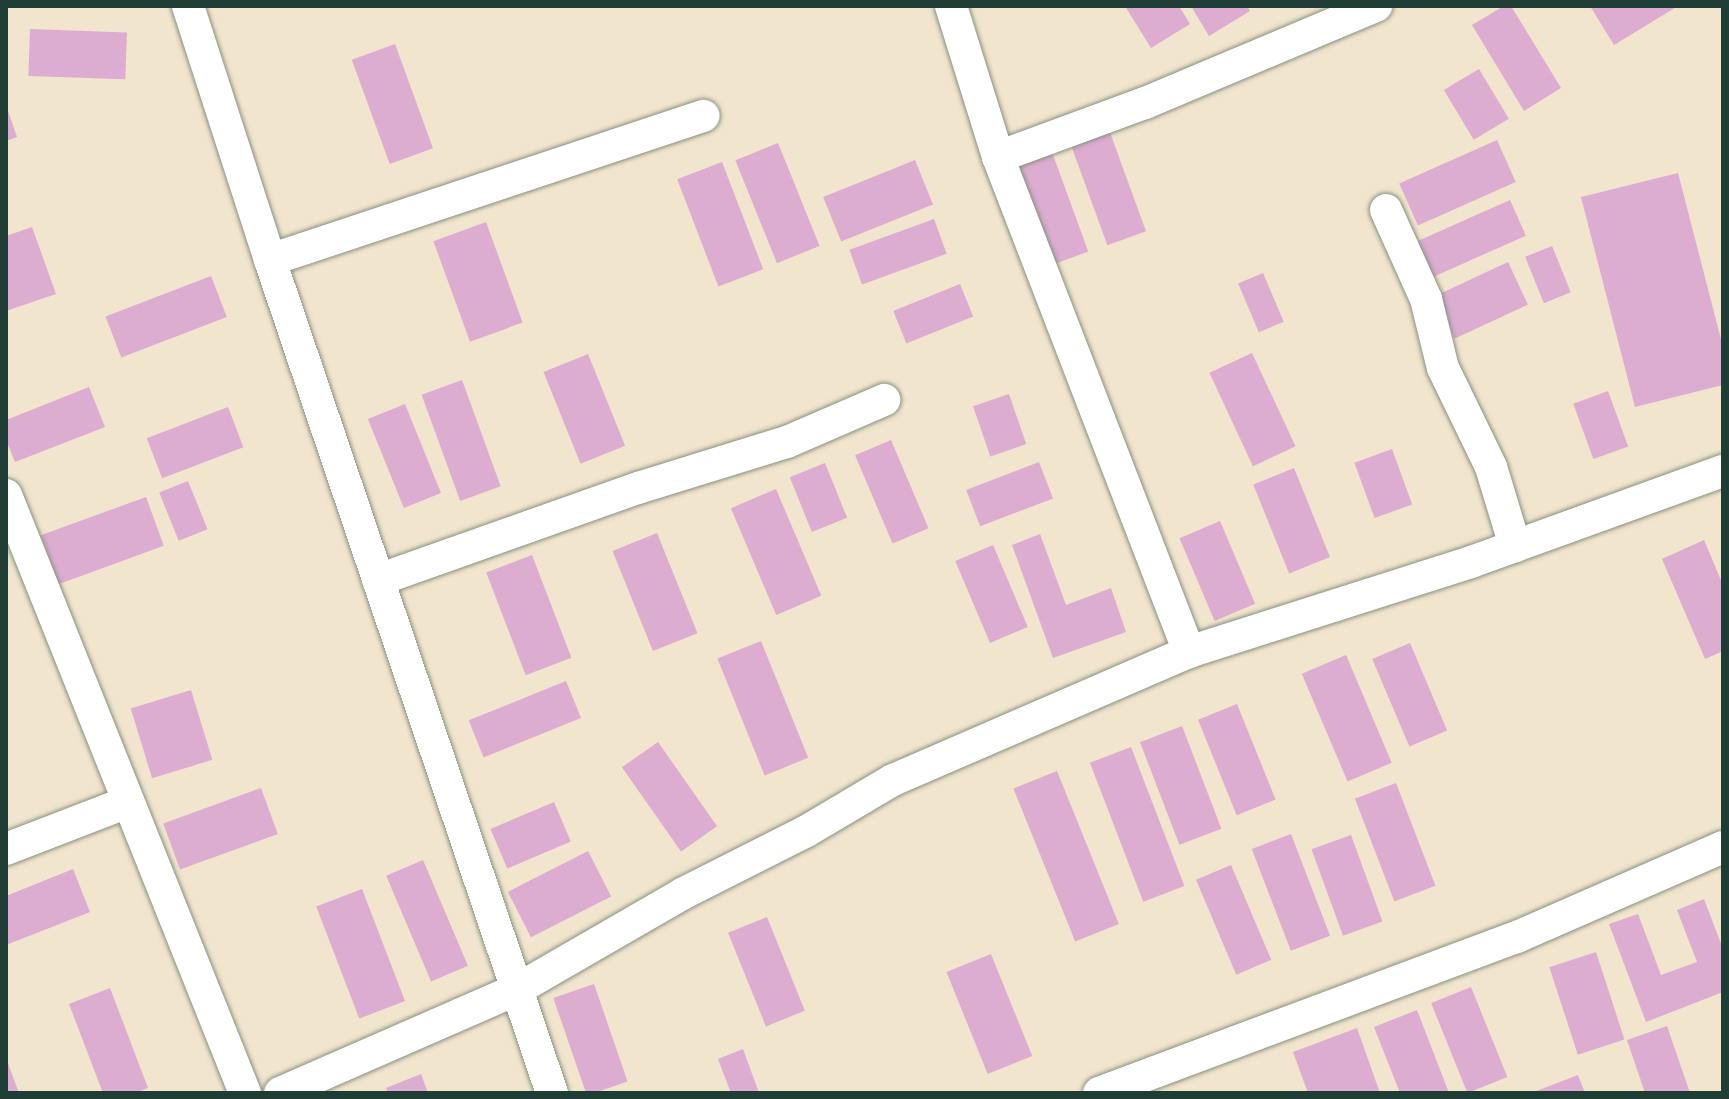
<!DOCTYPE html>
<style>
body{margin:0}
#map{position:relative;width:1729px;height:1099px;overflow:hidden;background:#f1e5cd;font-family:Caveat,sans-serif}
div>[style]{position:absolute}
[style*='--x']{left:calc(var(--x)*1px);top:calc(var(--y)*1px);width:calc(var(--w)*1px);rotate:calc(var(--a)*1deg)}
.building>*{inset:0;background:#dcacd1;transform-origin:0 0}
.roads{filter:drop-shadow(0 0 2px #889180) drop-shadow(0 0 2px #889180)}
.minor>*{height:32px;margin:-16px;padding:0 16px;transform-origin:16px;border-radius:16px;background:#fff}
span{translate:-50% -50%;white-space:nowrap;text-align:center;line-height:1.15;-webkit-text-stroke:7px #f6f6f2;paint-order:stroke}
.frame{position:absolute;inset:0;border:8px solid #1f3d34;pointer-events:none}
</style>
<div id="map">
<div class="building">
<div style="clip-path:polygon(1125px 6px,1179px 6px,1190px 24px,1151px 48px)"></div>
<div style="clip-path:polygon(1191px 6px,1247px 6px,1250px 11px,1209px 36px)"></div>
<div style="clip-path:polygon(1504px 6px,1511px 6px,1561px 88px,1524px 111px,1472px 25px)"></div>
<div style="clip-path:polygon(1590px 6px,1678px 6px,1614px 45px)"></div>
<div style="left:30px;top:29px;width:97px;height:47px;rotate:2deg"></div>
<div style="left:395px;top:44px;width:111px;height:46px;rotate:70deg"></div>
<div style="left:1479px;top:69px;width:58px;height:41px;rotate:59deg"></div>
<div style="clip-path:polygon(6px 105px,17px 137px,6px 141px)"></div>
<div style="left:1108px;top:127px;width:111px;height:41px;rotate:70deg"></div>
<div style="left:1497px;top:140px;width:46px;height:107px;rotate:66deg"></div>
<div style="left:778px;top:143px;width:111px;height:46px;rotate:68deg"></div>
<div style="left:1052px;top:152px;width:106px;height:42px;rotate:70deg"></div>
<div style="left:915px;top:160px;width:48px;height:99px;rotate:68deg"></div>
<div style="left:722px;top:162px;width:115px;height:48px;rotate:69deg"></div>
<div style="clip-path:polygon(1678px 173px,1723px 347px,1723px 385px,1635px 407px,1581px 197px)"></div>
<div style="left:1510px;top:200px;width:39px;height:101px;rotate:66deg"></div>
<div style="left:934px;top:219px;width:37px;height:90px;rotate:70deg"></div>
<div style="left:486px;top:222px;width:107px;height:56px;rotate:70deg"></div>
<div style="clip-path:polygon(32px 227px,56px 294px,6px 311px,6px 236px)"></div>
<div style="left:1552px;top:246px;width:50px;height:29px;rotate:68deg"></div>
<div style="left:1508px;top:262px;width:47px;height:81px;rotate:65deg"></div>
<div style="left:1263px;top:273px;width:53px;height:27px;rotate:67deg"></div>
<div style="left:211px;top:276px;width:44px;height:113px;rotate:69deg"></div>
<div style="left:960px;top:284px;width:35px;height:72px;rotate:68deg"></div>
<div style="left:1252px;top:353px;width:103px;height:47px;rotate:65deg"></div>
<div style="left:588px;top:354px;width:99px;height:48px;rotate:68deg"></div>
<div style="left:462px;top:380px;width:113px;height:43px;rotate:70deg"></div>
<div style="clip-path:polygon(89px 387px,105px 427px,15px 462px,6px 440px,6px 420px)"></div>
<div style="left:1608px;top:391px;width:59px;height:37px;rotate:70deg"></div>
<div style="left:1009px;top:394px;width:53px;height:38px;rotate:71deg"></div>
<div style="left:405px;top:404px;width:96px;height:40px;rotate:68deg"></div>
<div style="left:228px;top:407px;width:43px;height:87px;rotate:69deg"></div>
<div style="left:891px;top:440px;width:96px;height:39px;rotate:67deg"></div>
<div style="left:1392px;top:449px;width:59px;height:40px;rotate:70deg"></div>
<div style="left:1039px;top:462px;width:39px;height:78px;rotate:69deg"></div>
<div style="left:825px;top:463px;width:59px;height:38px;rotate:68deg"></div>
<div style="left:1294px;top:468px;width:96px;height:44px;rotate:68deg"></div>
<div style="left:188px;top:481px;width:52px;height:31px;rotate:68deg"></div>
<div style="left:776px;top:489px;width:116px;height:49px;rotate:67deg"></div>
<div style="left:146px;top:497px;width:52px;height:112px;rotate:70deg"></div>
<div style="left:1220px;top:521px;width:90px;height:44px;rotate:67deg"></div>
<div style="left:657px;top:533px;width:108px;height:48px;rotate:68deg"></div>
<div style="clip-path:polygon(1040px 534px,1066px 605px,1111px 588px,1126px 632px,1053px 658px,1012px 545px)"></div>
<div style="clip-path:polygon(1704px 540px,1723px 585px,1723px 651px,1705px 659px,1662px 559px)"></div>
<div style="left:993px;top:545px;width:89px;height:41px;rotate:67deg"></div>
<div style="left:532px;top:555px;width:110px;height:49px;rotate:69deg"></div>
<div style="left:761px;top:641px;width:126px;height:47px;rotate:68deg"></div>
<div style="left:1410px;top:643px;width:95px;height:41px;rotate:67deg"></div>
<div style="left:1346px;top:655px;width:117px;height:48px;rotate:67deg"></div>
<div style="left:566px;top:681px;width:40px;height:105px;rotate:68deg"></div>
<div style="left:191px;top:690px;width:73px;height:63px;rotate:73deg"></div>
<div style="left:1237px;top:704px;width:103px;height:42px;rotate:68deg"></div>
<div style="left:1182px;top:726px;width:110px;height:45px;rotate:69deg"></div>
<div style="left:658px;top:742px;width:103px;height:44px;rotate:55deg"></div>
<div style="left:1131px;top:747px;width:149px;height:44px;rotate:69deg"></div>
<div style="left:1057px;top:771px;width:165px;height:47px;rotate:68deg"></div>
<div style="left:1396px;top:783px;width:110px;height:44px;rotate:69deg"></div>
<div style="left:261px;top:788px;width:49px;height:104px;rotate:70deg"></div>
<div style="left:554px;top:802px;width:43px;height:69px;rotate:67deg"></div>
<div style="left:1291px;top:834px;width:109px;height:42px;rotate:69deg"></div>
<div style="left:1351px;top:835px;width:92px;height:42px;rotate:70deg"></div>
<div style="left:588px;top:851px;width:51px;height:90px;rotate:63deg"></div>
<div style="left:423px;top:860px;width:115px;height:40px;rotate:67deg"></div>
<div style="left:1231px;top:865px;width:103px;height:38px;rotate:67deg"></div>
<div style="clip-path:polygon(73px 869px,90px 912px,6px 945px,6px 896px)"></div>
<div style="left:362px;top:889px;width:120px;height:49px;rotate:69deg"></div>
<div style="clip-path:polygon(1704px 899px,1723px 949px,1723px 992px,1646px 1022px,1609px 924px,1638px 914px,1661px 975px,1697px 962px,1677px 910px)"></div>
<div style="left:767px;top:917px;width:101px;height:42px;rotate:68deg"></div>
<div style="left:1596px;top:952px;width:92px;height:49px;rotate:72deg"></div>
<div style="left:991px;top:954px;width:110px;height:48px;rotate:68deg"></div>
<div style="left:594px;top:984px;width:103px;height:43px;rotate:71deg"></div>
<div style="left:1471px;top:987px;width:97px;height:43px;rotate:68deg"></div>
<div style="clip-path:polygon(110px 988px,148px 1088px,135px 1093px,103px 1093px,69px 1004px)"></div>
<div style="clip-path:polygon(1417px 1010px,1449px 1093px,1400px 1093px,1374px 1027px)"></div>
<div style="clip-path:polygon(1667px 1026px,1690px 1093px,1645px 1093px,1627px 1040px)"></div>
<div style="clip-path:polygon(1357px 1028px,1380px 1093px,1308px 1093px,1293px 1052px)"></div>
<div style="clip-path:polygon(743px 1049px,759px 1093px,731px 1093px,718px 1059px)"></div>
<div style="clip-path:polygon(6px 1058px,19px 1093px,6px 1093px)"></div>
<div style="clip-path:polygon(421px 1074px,428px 1093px,388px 1093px,386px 1088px)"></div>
<div style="clip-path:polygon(1578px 1075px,1585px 1093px,1531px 1093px)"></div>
</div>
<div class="roads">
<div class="minor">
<div style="--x:188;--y:6;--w:267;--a:72.1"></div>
<div style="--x:270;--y:260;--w:879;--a:71.3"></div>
<div style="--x:951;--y:6;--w:158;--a:72.7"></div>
<div style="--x:998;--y:157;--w:531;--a:68.9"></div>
<div style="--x:998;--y:157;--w:157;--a:-20.2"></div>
<div style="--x:1145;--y:103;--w:251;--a:-22.8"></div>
<div style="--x:1386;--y:210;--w:98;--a:65.8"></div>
<div style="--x:1426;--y:299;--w:71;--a:76.2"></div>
<div style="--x:1443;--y:368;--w:110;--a:64.1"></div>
<div style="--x:1491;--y:467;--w:83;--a:73.1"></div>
<div style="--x:270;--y:260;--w:457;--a:-18.4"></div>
<div style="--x:6;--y:495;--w:644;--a:68.22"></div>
<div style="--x:378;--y:580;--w:276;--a:-19.5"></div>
<div style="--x:638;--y:488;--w:156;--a:-17.2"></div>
<div style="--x:787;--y:442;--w:106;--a:-23.4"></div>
<div style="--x:6;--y:849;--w:131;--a:-21.1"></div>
<div style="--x:280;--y:1093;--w:257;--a:-23.6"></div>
<div style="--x:516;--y:990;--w:192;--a:-30"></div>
<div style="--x:682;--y:894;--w:138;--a:-26.8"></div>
<div style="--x:805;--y:832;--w:102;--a:-30.6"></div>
<div style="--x:893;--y:780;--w:322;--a:-23.4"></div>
<div style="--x:1189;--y:652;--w:296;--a:-17.7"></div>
<div style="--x:1471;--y:562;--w:268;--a:-19.9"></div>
<div style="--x:1099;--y:1093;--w:446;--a:-20.5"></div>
<div style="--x:1517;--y:937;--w:225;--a:-23.6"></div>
</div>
</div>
<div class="frame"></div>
</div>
